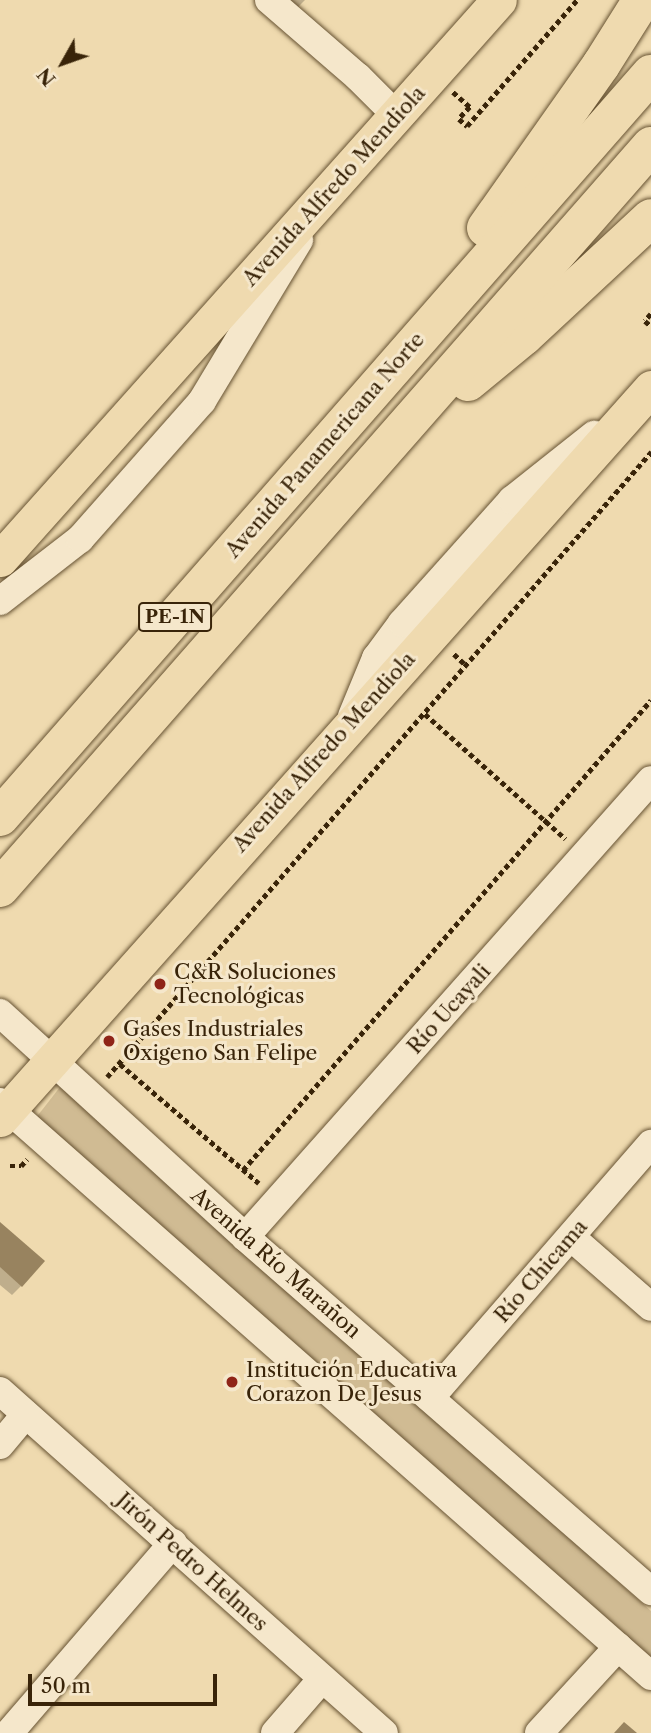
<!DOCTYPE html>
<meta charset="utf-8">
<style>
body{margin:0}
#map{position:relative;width:651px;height:1733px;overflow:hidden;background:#efdaaf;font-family:"Libre Caslon Text",serif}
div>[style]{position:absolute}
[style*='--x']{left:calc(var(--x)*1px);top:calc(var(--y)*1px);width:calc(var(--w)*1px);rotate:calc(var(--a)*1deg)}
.green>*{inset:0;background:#d0bb93}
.shadow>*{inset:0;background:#0003}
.building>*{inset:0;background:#98835f}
.path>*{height:4.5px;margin-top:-2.25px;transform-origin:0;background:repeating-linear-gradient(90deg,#392409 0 5px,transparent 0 8.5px)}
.roads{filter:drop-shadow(0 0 2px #665232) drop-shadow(0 0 2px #665232)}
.minor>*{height:28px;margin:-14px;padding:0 14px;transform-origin:14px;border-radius:14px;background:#f5e7cb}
.major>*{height:35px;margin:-17.5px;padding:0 17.5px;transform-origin:17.5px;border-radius:17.5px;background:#efdaaf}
.highway>*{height:38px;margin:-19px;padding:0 19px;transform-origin:19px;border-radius:19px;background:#efdaaf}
.dots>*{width:19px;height:19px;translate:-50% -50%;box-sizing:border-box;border:4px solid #f5e7cb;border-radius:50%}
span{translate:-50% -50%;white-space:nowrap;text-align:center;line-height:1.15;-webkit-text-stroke:6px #f5e7cb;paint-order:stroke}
.shield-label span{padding:2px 5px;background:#f5e7cb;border:2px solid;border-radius:5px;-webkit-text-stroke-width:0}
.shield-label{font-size:19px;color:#392409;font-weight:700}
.street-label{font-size:21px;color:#392409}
.poi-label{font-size:21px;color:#392409}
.left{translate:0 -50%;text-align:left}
.north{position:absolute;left:28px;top:28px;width:70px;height:70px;-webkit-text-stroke:5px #f5e7cb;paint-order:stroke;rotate:230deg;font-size:19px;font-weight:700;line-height:28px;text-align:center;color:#392409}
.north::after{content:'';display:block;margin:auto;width:24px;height:32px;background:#392409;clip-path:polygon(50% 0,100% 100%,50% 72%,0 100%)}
.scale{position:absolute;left:28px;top:1674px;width:189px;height:32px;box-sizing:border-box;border:4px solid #392409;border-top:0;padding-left:9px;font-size:21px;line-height:24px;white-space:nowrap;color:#392409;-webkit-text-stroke:5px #f5e7cb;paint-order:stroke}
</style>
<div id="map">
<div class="green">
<div style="clip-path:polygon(60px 1087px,651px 1611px,651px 1657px,35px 1119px)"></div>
</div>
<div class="shadow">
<div style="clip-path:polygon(273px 0,305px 0,290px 15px)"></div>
<div style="clip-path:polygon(0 1225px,21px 1286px,12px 1295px,0 1285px)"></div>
</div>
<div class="building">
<div style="clip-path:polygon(0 1222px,45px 1261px,22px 1287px,0 1267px)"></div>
<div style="clip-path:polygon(624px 1722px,637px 1733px,614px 1733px)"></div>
</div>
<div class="path">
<div style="--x:453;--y:92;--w:23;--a:41"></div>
<div style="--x:470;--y:107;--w:16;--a:133"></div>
<div style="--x:459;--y:119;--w:11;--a:41"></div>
<div style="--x:467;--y:126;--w:167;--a:-48.9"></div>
<div style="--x:651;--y:314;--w:9;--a:131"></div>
<div style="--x:645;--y:321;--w:8;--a:40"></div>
<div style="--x:454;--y:654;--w:16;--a:43"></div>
<div style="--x:425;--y:714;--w:188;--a:41.6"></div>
<div style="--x:120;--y:1064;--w:183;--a:40.6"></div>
<div style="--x:107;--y:1077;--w:829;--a:-48.96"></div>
<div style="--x:10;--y:1166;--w:11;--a:0"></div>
<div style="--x:21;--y:1166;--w:9;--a:-49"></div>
<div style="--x:243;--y:1170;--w:622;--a:-49.04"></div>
</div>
<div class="roads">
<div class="minor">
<div style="--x:269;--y:0;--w:118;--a:40.9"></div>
<div style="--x:358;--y:77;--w:55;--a:45"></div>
<div style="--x:0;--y:601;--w:101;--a:-37.8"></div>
<div style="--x:80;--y:539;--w:184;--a:-48.5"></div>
<div style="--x:202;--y:401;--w:188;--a:-58.9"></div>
<div style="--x:352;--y:716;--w:63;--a:-67.5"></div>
<div style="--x:376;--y:658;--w:44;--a:-53.4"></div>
<div style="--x:402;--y:623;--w:165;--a:-48.2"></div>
<div style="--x:512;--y:500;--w:105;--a:-38.4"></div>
<div style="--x:0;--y:1013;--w:332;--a:42.4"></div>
<div style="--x:245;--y:1237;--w:539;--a:41.09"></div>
<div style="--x:0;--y:1102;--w:868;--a:41.4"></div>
<div style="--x:245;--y:1237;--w:611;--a:-48.38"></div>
<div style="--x:571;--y:1237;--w:106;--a:41.2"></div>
<div style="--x:0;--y:1391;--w:514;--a:41.69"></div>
<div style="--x:430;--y:1398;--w:337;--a:-49"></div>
<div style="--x:0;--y:1445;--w:40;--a:-50"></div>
<div style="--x:9;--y:1733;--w:251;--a:-49.2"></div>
<div style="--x:275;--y:1733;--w:72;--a:-49"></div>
<div style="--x:539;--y:1733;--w:117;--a:-47.4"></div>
</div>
<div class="major">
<div style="--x:0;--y:559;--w:749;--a:-48.25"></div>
<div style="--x:0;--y:1119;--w:979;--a:-48.31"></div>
</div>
<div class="highway">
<div style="--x:486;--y:228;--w:199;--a:-54.8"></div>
<div style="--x:601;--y:65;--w:77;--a:-57.8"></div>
<div style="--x:468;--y:382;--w:72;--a:-39.4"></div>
<div style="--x:524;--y:336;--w:173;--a:-42.9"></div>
<div style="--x:0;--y:817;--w:988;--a:-48.78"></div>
<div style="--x:0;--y:888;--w:987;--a:-48.74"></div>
</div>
</div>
<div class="dots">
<div style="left:160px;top:984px;background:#8f2418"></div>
<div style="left:109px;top:1041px;background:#8f2418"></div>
<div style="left:232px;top:1382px;background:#8f2418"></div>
</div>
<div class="shield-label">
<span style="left:175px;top:617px">PE-1N</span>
</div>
<div class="street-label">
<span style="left:334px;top:186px;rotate:-48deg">Avenida Alfredo Mendiola</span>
<span style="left:325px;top:445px;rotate:-49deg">Avenida Panamericana Norte</span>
<span style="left:324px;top:752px;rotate:-48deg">Avenida Alfredo Mendiola</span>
<span style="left:449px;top:1009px;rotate:-48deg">Río Ucayali</span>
<span style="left:276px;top:1263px;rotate:41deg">Avenida Río Marañon</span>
<span style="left:541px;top:1271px;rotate:-49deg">Río Chicama</span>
<span style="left:192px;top:1562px;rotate:42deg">Jirón Pedro Helmes</span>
</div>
<div class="poi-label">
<span class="left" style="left:174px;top:984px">C&amp;R Soluciones<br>Tecnológicas</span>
<span class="left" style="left:123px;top:1041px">Gases Industriales<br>Oxigeno San Felipe</span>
<span class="left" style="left:246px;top:1382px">Institución Educativa<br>Corazon De Jesus</span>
</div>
<div class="north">N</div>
<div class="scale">50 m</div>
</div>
